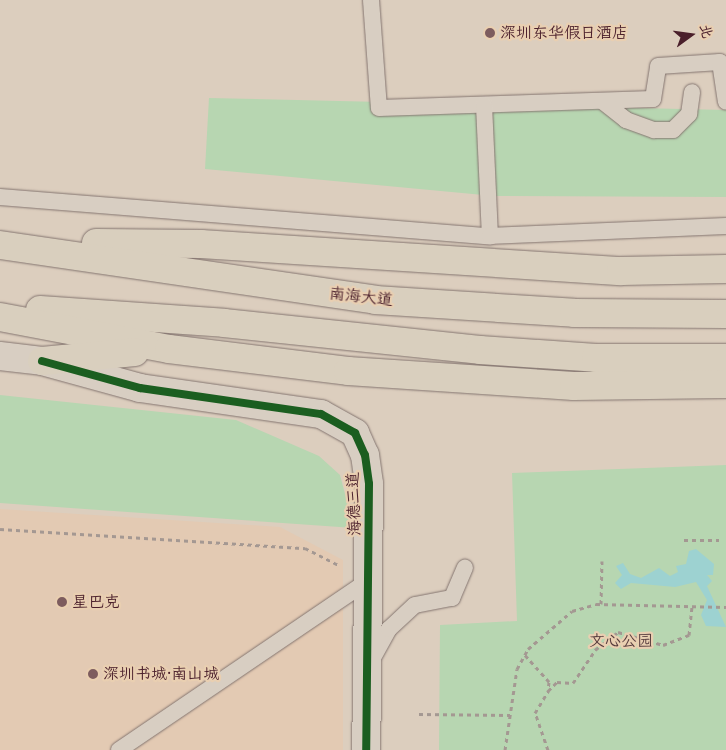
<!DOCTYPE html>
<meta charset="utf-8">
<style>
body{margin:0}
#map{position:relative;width:726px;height:750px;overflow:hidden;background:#dccebe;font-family:Sriracha,"LXGW WenKai TC",sans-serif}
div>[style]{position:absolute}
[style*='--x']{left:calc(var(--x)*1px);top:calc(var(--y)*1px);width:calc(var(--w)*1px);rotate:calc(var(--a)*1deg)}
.built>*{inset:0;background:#e3cab3}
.green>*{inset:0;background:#b7d6b1}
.water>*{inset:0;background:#9dd2d1}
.path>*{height:3px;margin-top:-1.5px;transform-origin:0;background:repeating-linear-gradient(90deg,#a49892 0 4px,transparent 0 8px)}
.roads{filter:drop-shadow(0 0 1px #847570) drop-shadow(0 0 1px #847570)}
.lane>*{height:16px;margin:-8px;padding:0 8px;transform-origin:8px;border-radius:8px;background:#d8cec2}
.street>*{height:28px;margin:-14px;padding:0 14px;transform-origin:14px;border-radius:14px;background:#d8cec2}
.secondary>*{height:28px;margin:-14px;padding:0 14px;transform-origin:14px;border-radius:14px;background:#d8cec2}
.primary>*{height:28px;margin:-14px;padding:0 14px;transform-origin:14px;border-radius:14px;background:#d9cfbe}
.cycleway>*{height:8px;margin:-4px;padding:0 4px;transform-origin:4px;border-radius:4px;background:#1b5e20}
.dots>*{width:14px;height:14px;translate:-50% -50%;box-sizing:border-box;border:2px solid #e9cfb1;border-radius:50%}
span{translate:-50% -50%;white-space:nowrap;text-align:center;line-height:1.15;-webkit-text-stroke:4.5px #e9cfb1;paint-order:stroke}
.poi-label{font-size:16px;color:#4a1f2b}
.left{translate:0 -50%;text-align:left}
.street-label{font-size:16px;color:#4a1f2b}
.park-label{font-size:16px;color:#563b3d}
.north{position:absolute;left:666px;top:10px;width:50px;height:50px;-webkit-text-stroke:4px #e9cfb1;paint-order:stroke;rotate:76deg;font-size:14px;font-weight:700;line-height:20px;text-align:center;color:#4a1f2b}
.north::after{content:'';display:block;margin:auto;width:18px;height:22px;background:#4a1f2b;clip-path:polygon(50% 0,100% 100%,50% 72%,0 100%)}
</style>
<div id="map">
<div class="built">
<div style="clip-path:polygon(0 509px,280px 527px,343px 560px,343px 750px,0 750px)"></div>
</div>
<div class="green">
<div style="clip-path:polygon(209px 98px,726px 110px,726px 197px,494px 196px,205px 169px)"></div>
<div style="clip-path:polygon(0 395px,236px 420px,319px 456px,340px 475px,354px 528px,0 503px)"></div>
<div style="clip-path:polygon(726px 465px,726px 750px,439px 750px,440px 625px,517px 621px,512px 473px)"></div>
</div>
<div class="water">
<div style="clip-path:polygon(696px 549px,714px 564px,713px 575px,707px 575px,712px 581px,707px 586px,726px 627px,706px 626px,701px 615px,707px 600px,696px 582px,675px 587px,631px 583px,621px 589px,615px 583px,622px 575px,616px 566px,623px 563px,630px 574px,641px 578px,659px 568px,670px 576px,678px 572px,676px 566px,686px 564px,689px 551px)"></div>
</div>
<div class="path">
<div style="--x:0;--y:529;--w:306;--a:3.6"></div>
<div style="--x:305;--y:548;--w:38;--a:27"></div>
<div style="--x:684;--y:540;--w:35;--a:0"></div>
<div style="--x:601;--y:604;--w:43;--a:-88.7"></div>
<div style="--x:525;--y:655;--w:36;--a:48"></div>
<div style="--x:549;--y:682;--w:8;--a:97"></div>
<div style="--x:419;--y:714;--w:91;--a:0.6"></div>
<div style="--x:505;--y:750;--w:82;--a:-81.6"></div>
<div style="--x:517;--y:669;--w:23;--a:-61"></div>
<div style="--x:528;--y:649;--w:58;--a:-40.8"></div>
<div style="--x:572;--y:611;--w:25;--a:-16"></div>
<div style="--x:596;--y:604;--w:130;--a:1.3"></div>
<div style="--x:548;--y:750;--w:39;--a:-109"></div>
<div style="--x:535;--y:713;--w:26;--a:-59"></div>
<div style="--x:548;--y:691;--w:13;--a:-45"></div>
<div style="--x:557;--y:682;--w:16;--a:4"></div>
<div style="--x:573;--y:683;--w:40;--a:-56"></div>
<div style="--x:595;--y:650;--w:29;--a:-38"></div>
<div style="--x:618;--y:632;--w:47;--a:16.1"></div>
<div style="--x:663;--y:645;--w:28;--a:-21"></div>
<div style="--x:689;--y:635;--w:29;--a:-84"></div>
</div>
<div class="roads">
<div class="lane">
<div style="--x:371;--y:0;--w:108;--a:85.8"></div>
<div style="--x:379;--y:108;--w:274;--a:-1.9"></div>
<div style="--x:653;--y:99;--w:33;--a:-81"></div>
<div style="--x:658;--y:66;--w:62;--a:-3.7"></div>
<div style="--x:720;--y:62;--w:40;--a:81.5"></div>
<div style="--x:602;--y:101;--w:31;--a:38"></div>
<div style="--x:626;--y:120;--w:30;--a:20"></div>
<div style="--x:654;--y:130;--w:19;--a:0"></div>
<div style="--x:673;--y:130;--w:23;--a:-45"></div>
<div style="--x:689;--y:114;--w:22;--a:-82"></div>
<div style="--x:484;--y:105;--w:131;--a:87.4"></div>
<div style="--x:0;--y:197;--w:492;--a:4.6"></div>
<div style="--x:490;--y:236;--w:236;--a:-2.4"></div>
<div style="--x:370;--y:663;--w:39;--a:-61"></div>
<div style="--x:389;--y:629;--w:35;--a:-43"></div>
<div style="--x:415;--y:605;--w:38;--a:-11"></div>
<div style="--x:452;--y:598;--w:33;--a:-67"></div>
<div style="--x:119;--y:750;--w:301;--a:-34.2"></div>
</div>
<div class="street">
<div style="--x:42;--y:361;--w:102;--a:15.4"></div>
<div style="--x:140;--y:388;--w:183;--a:8.2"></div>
<div style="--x:321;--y:414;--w:39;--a:29"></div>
<div style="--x:355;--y:433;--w:24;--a:66"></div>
<div style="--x:365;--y:455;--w:29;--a:82"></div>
<div style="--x:369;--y:484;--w:266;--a:90.6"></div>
</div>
<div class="secondary">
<div style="--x:0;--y:356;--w:42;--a:6.8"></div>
</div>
<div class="primary">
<div style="--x:96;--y:243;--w:105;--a:0.5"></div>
<div style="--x:201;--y:244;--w:421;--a:3.7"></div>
<div style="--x:621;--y:271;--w:105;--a:-1.1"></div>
<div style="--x:0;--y:245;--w:379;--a:8.3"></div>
<div style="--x:375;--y:300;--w:199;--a:3.7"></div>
<div style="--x:574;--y:313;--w:152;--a:0.4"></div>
<div style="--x:40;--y:310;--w:184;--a:4"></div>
<div style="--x:224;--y:323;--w:257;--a:6"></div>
<div style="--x:480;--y:350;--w:116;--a:3.9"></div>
<div style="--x:596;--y:358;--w:130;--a:0"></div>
<div style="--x:0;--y:317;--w:172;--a:10.7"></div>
<div style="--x:169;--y:349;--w:180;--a:7"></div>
<div style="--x:348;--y:371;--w:226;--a:3.8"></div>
<div style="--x:574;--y:386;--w:152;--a:-0.8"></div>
<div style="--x:42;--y:361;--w:93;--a:-5.5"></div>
</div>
</div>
<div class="cycleway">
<div style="--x:42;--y:361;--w:102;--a:15.4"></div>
<div style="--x:140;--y:388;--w:183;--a:8.2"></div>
<div style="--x:321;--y:414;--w:39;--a:29"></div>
<div style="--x:355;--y:433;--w:24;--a:66"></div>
<div style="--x:365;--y:455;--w:29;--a:82"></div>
<div style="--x:369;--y:484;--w:266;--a:90.6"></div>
</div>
<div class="dots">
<div style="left:490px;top:33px;background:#7d5c5e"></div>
<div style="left:62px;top:602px;background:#7d5c5e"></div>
<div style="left:93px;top:674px;background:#7d5c5e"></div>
</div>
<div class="poi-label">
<span class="left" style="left:500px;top:33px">深圳东华假日酒店</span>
<span class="left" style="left:72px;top:602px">星巴克</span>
<span class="left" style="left:103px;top:674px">深圳书城·南山城</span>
</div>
<div class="street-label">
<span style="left:361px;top:297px;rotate:6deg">南海大道</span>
<span style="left:354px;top:504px;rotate:-92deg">海德三道</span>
</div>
<div class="park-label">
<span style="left:621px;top:641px">文心公园</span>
</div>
<div class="north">北</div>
</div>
